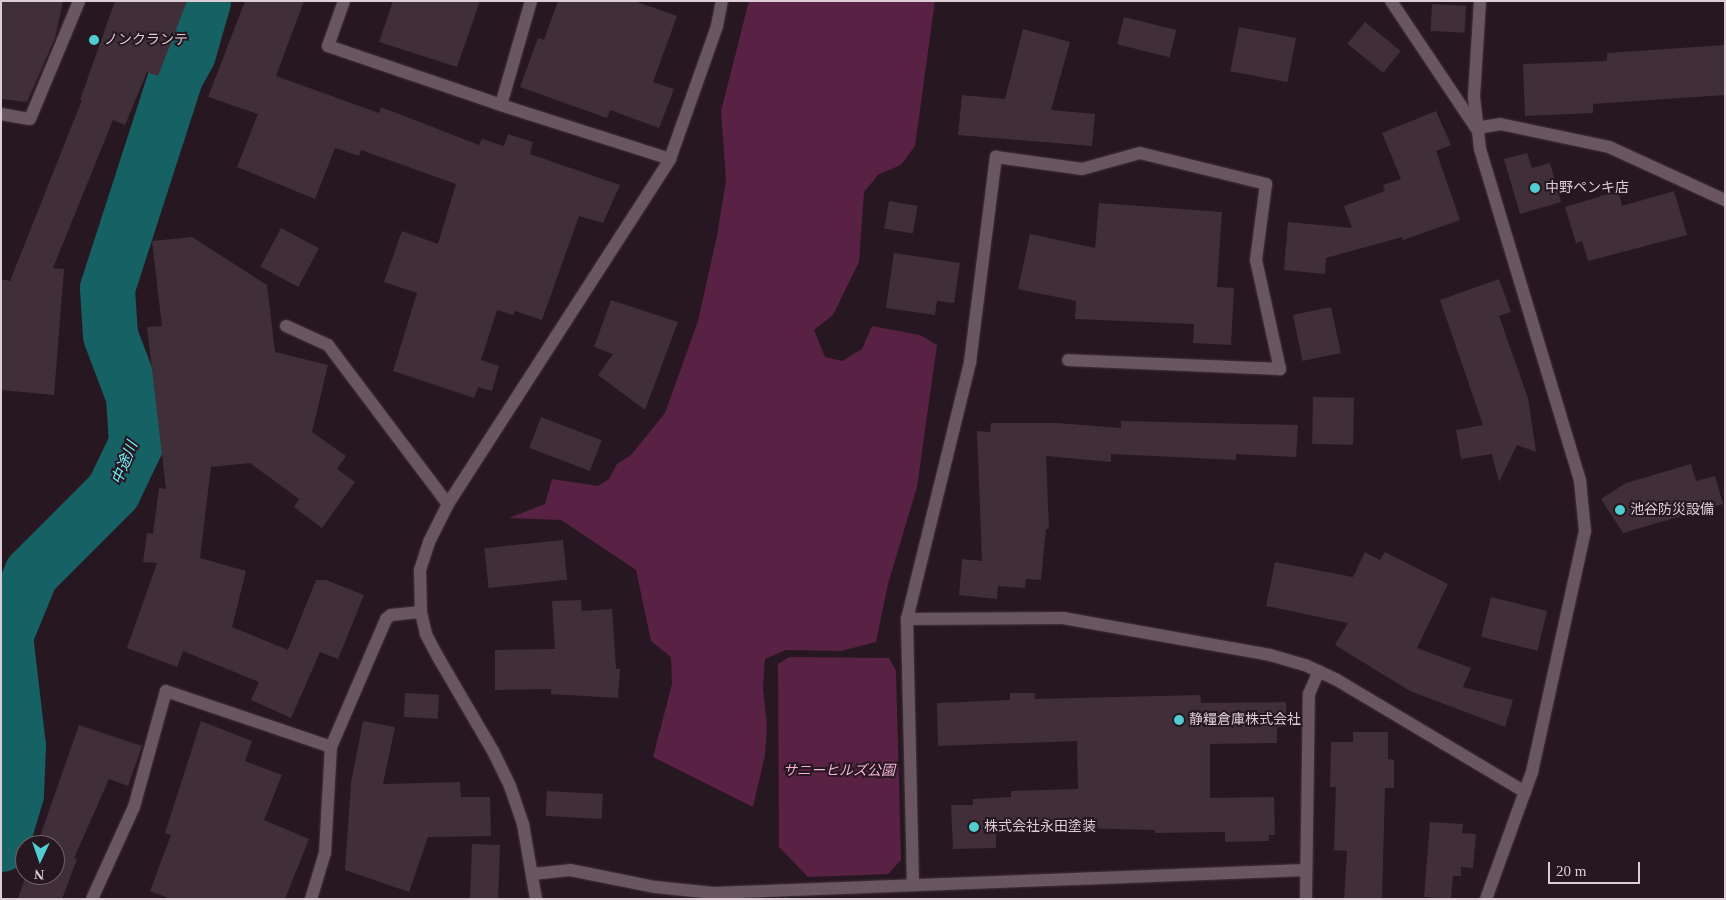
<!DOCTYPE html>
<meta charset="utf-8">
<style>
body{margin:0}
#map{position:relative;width:1726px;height:900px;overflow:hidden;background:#271720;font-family:"Times New Roman","Noto Sans JP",serif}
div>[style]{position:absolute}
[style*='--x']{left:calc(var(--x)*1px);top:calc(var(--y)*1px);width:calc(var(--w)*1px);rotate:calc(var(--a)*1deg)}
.green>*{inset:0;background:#592144}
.river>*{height:55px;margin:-27.5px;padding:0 27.5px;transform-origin:27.5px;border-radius:27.5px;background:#156163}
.building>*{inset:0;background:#402f39;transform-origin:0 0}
.roads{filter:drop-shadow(0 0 1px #40343b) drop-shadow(0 0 1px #40343b)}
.minor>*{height:12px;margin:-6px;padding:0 6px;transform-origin:6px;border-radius:6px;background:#695660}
.tertiary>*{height:12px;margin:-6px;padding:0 6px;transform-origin:6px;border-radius:6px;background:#695660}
.dots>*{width:14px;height:14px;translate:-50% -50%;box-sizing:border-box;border:2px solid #271720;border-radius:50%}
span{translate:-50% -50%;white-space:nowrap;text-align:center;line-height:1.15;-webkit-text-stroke:4px #271720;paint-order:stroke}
.poi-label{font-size:14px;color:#dbcfd5}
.left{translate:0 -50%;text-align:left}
.park-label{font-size:14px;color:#f6b6db;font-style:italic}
.water-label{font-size:15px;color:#6ff4f9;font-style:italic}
.frame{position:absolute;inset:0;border:2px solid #dbcfd5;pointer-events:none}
.north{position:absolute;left:15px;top:835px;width:50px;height:50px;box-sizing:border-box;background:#271720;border:1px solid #6f6168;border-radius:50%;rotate:183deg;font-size:14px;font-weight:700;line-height:20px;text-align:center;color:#dbcfd5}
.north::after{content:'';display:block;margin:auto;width:18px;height:22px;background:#51ccd1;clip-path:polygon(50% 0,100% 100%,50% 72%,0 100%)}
.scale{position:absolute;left:1548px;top:862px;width:92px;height:22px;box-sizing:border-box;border:2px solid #dbcfd5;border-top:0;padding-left:6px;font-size:15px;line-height:18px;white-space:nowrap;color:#dbcfd5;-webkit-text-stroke:4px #271720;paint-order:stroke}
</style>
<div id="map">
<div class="green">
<div style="clip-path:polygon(749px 1px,935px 1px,915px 146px,901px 165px,879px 174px,864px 192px,859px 262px,833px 315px,814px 330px,825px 357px,842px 361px,862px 349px,872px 326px,920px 335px,937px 345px,917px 487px,888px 584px,876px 642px,841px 651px,786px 650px,765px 659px,763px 688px,767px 725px,765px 755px,753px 807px,653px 757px,672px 684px,671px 657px,651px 641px,636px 570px,561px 520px,509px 518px,545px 504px,552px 479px,598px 486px,609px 479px,617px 464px,631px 455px,665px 413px,698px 321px,717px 236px,726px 180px,721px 111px)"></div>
<div style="clip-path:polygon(789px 657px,889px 658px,896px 671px,901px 860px,888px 874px,808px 877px,779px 847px,778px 664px)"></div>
</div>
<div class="river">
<div style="--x:1;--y:844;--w:52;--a:-73.3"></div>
<div style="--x:16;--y:794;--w:48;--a:-87.6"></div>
<div style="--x:18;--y:746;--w:111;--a:-96.7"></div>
<div style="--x:5;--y:636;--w:68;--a:-67.6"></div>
<div style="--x:31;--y:573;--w:116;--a:-45"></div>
<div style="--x:113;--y:491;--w:53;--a:-64.4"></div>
<div style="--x:136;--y:443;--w:47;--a:-93.7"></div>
<div style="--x:133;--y:396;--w:65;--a:-110.7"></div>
<div style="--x:110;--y:335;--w:47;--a:-93.7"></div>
<div style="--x:107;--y:288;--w:224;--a:-72.1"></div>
<div style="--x:176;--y:75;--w:25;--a:-61"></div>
<div style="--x:188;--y:53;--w:54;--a:-73.9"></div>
</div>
<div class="building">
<div style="clip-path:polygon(1px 1px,63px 1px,55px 38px,27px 102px,1px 99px)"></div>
<div style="clip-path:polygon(115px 1px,187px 1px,158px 76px,147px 72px,125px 125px,113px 120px,53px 268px,64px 269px,54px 395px,1px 390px,1px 279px,10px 281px,82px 100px,80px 100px)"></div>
<div style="clip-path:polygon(245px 1px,304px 1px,276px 76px,379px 113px,381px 107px,479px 145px,482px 139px,504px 146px,508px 134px,533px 142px,530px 154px,620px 185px,603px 223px,579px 216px,542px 320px,515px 311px,513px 315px,497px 310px,481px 360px,499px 366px,492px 391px,478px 387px,474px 398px,393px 371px,417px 293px,384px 282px,402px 231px,438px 244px,456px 184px,361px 150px,359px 156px,335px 148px,315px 199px,237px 167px,258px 114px,208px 97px)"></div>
<div style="clip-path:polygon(393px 1px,480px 1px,457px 67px,379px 42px)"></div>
<div style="clip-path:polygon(558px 1px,634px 1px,677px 16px,653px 82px,674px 89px,659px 128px,610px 110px,607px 118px,520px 87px,538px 38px,544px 40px)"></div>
<div style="left:1432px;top:4px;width:34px;height:27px;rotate:3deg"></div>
<div style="left:1124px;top:17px;width:54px;height:28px;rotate:14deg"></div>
<div style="left:1365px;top:22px;width:46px;height:28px;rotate:39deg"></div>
<div style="left:1239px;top:27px;width:58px;height:45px;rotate:11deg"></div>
<div style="clip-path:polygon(1023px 29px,1070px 42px,1051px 110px,1095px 114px,1092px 146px,958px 135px,962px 95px,1005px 99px)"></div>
<div style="clip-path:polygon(1725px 45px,1725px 95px,1593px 104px,1593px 113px,1525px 116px,1523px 64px,1607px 61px,1607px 53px)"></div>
<div style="clip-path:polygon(1436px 111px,1451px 145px,1436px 151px,1460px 220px,1403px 240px,1402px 237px,1326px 258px,1325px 274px,1284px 270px,1288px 222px,1352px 228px,1344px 206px,1385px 191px,1383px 185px,1401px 179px,1382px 133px)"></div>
<div style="clip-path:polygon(1527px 153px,1532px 168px,1550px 163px,1561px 202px,1520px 214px,1504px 159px)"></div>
<div style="clip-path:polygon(1618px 191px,1622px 206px,1674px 191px,1687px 235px,1588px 261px,1582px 241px,1576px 243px,1565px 207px)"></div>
<div style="left:889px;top:201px;width:29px;height:28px;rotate:10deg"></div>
<div style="clip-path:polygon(1099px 203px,1222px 212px,1217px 287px,1234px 288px,1231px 345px,1193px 343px,1194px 324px,1075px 319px,1076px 301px,1018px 289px,1030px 234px,1095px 248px)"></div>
<div style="left:281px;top:228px;width:43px;height:44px;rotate:28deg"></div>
<div style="clip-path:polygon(192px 237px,267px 285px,275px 352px,328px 365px,312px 432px,346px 456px,337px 469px,355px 482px,322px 528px,294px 507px,299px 499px,250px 463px,211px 467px,200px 558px,246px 571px,232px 627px,288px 650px,316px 580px,326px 580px,364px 595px,338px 659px,320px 652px,291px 718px,251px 700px,259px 682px,183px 651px,177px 667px,127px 648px,157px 563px,143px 562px,147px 533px,153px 534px,159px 488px,166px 489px,147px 327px,162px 326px,152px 241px)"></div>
<div style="clip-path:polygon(894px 253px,960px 263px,954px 303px,937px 301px,935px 315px,886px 308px)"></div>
<div style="clip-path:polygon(1499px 279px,1511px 312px,1499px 316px,1528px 398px,1536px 452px,1517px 445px,1499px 482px,1492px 454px,1461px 459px,1456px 430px,1483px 425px,1440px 300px)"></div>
<div style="clip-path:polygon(611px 300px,678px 322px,645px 410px,598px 375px,613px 354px,594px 347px)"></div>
<div style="left:1331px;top:307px;width:47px;height:39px;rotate:78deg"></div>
<div style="left:1313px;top:397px;width:41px;height:47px;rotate:1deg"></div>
<div style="left:541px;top:417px;width:65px;height:33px;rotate:21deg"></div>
<div style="clip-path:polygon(1121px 421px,1298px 425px,1296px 457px,1236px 454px,1236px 460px,1111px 454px,1111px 462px,1046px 456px,1049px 529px,1046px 529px,1041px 580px,1026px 579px,1025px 588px,998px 586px,997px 599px,959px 595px,962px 559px,982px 561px,977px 431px,990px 432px,991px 423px,1056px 423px,1121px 428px)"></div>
<div style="clip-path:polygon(1691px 464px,1696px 481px,1715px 476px,1723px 504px,1623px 533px,1601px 499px,1626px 483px)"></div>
<div style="left:563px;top:540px;width:40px;height:79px;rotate:84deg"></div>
<div style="clip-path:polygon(1365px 552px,1380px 560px,1385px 552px,1448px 584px,1417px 648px,1471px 668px,1463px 687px,1513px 700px,1505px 727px,1410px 691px,1335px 645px,1348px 623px,1266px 606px,1275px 562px,1353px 577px)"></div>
<div style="left:1491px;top:597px;width:58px;height:41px;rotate:14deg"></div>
<div style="clip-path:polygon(581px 600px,582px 611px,612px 609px,616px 669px,620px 669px,618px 698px,551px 694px,551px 689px,495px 690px,495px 650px,555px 649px,552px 601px)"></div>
<div style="left:405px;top:693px;width:34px;height:24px;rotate:3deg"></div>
<div style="clip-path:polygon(1010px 693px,1035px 693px,1035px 699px,1200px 695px,1201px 703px,1286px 702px,1287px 727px,1277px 727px,1277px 743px,1210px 744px,1210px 798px,1274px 797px,1275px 835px,1269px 835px,1269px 841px,1225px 842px,1225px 832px,1155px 833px,1155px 830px,1071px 828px,996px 831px,996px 848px,953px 849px,951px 805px,973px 805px,973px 799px,1011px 797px,1011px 791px,1078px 789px,1077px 741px,938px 746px,937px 703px,1010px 700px)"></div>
<div style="clip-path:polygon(201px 721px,252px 741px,245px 761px,282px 775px,264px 820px,309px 839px,285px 899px,171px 899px,150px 891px,171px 835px,165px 833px)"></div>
<div style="clip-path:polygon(363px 721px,395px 727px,383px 784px,460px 782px,461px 797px,490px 797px,491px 836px,428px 837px,409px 892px,345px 870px,351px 783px)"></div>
<div style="clip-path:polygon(79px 725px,142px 746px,128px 786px,109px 779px,74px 858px,77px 859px,62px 899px,18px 899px,26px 875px,55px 875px,55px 845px,37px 845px)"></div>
<div style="clip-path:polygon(1353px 732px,1388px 732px,1388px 759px,1394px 760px,1394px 788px,1385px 788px,1382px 899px,1344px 899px,1347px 851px,1334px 850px,1336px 787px,1330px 787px,1331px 742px,1353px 742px)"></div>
<div style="left:547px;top:791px;width:56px;height:25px;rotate:3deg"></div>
<div style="clip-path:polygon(1430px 822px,1463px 824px,1462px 833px,1476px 834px,1473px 868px,1461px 867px,1461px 876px,1453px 876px,1451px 899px,1424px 897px)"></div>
<div style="left:472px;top:844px;width:28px;height:55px;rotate:2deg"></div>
</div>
<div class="roads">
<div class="minor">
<div style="--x:344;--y:1;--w:48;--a:109.6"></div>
<div style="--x:328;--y:46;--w:183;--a:18.8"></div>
<div style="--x:531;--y:1;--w:108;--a:106.1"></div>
<div style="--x:501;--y:105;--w:177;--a:17.7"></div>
<div style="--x:1391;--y:1;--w:153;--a:56.2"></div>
<div style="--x:1476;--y:128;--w:24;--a:-9"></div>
<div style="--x:1500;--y:124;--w:111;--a:11.9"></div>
<div style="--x:1609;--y:147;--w:128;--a:24.6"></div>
<div style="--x:1480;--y:1;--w:96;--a:93.6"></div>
<div style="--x:1474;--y:97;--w:52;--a:83.4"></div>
<div style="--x:1480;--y:149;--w:347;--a:73.2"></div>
<div style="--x:1580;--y:481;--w:50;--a:84.3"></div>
<div style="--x:1585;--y:531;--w:247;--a:102.4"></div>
<div style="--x:1532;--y:772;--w:135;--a:109.9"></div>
<div style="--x:1;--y:114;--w:29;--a:10"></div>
<div style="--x:30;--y:119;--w:128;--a:-67.4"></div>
<div style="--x:286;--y:326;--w:46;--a:24.3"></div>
<div style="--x:328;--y:345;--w:199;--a:53"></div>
<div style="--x:907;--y:619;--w:156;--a:-0.4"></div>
<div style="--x:1063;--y:618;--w:210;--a:10.1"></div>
<div style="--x:1270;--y:655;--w:36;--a:16"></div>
<div style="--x:1305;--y:665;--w:35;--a:25"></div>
<div style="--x:1337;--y:680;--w:219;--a:30.8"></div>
<div style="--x:438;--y:657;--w:109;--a:59.7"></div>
<div style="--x:493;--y:751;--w:39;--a:64"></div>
<div style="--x:510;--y:786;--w:40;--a:71.1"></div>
<div style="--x:523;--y:824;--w:76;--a:80.2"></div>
<div style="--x:533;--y:874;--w:37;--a:-6"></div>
<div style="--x:570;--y:870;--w:87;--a:11.3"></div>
<div style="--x:655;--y:887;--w:59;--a:5.8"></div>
<div style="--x:714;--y:893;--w:592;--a:-2.22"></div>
<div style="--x:913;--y:885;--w:266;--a:-91.3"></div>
<div style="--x:907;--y:619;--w:265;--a:-76.2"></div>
<div style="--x:970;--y:362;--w:207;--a:-82.8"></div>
<div style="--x:996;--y:157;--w:87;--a:7.9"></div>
<div style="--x:1082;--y:169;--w:60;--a:-15.4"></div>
<div style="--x:1140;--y:153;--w:130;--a:13.8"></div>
<div style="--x:1266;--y:184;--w:77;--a:97.5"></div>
<div style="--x:1256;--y:260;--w:112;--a:77.6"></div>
<div style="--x:1280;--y:369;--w:212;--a:-177.6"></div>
<div style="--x:92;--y:899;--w:101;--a:-65.5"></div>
<div style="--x:134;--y:807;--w:120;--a:-74.6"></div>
<div style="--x:166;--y:691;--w:174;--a:18.7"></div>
<div style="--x:311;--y:899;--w:48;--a:-73.1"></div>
<div style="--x:325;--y:853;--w:106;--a:-86.8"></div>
<div style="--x:331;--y:747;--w:139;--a:-66.7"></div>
<div style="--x:386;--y:619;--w:6;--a:-39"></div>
<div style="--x:391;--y:615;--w:30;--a:-6"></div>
<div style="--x:1306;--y:899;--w:205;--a:-89.2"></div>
<div style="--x:1309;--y:694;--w:25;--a:-67"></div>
</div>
<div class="tertiary">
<div style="--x:438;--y:657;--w:26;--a:-118"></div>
<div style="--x:426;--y:634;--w:23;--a:-103"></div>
<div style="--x:421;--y:612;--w:42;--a:-91.4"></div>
<div style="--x:420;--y:570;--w:29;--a:-72"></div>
<div style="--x:429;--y:542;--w:42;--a:-63.4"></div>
<div style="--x:448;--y:504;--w:410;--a:-57.2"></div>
<div style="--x:670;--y:159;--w:141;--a:-70.5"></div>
<div style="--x:717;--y:26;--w:25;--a:-79"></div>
</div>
</div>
<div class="dots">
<div style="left:94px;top:40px;background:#51ccd1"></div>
<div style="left:1535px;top:188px;background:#51ccd1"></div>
<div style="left:1620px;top:510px;background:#51ccd1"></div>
<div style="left:1179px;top:720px;background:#51ccd1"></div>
<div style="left:974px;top:827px;background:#51ccd1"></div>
</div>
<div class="poi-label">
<span class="left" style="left:104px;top:40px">ノンクランテ</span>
<span class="left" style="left:1545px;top:188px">中野ペンキ店</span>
<span class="left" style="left:1630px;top:510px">池谷防災設備</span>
<span class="left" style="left:1189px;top:720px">静糧倉庫株式会社</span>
<span class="left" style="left:984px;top:827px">株式会社永田塗装</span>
</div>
<div class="park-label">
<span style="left:839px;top:771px">サニーヒルズ公園</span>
</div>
<div class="water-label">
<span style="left:125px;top:463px;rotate:-68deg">中途川</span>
</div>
<div class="frame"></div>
<div class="north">N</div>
<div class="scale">20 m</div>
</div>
